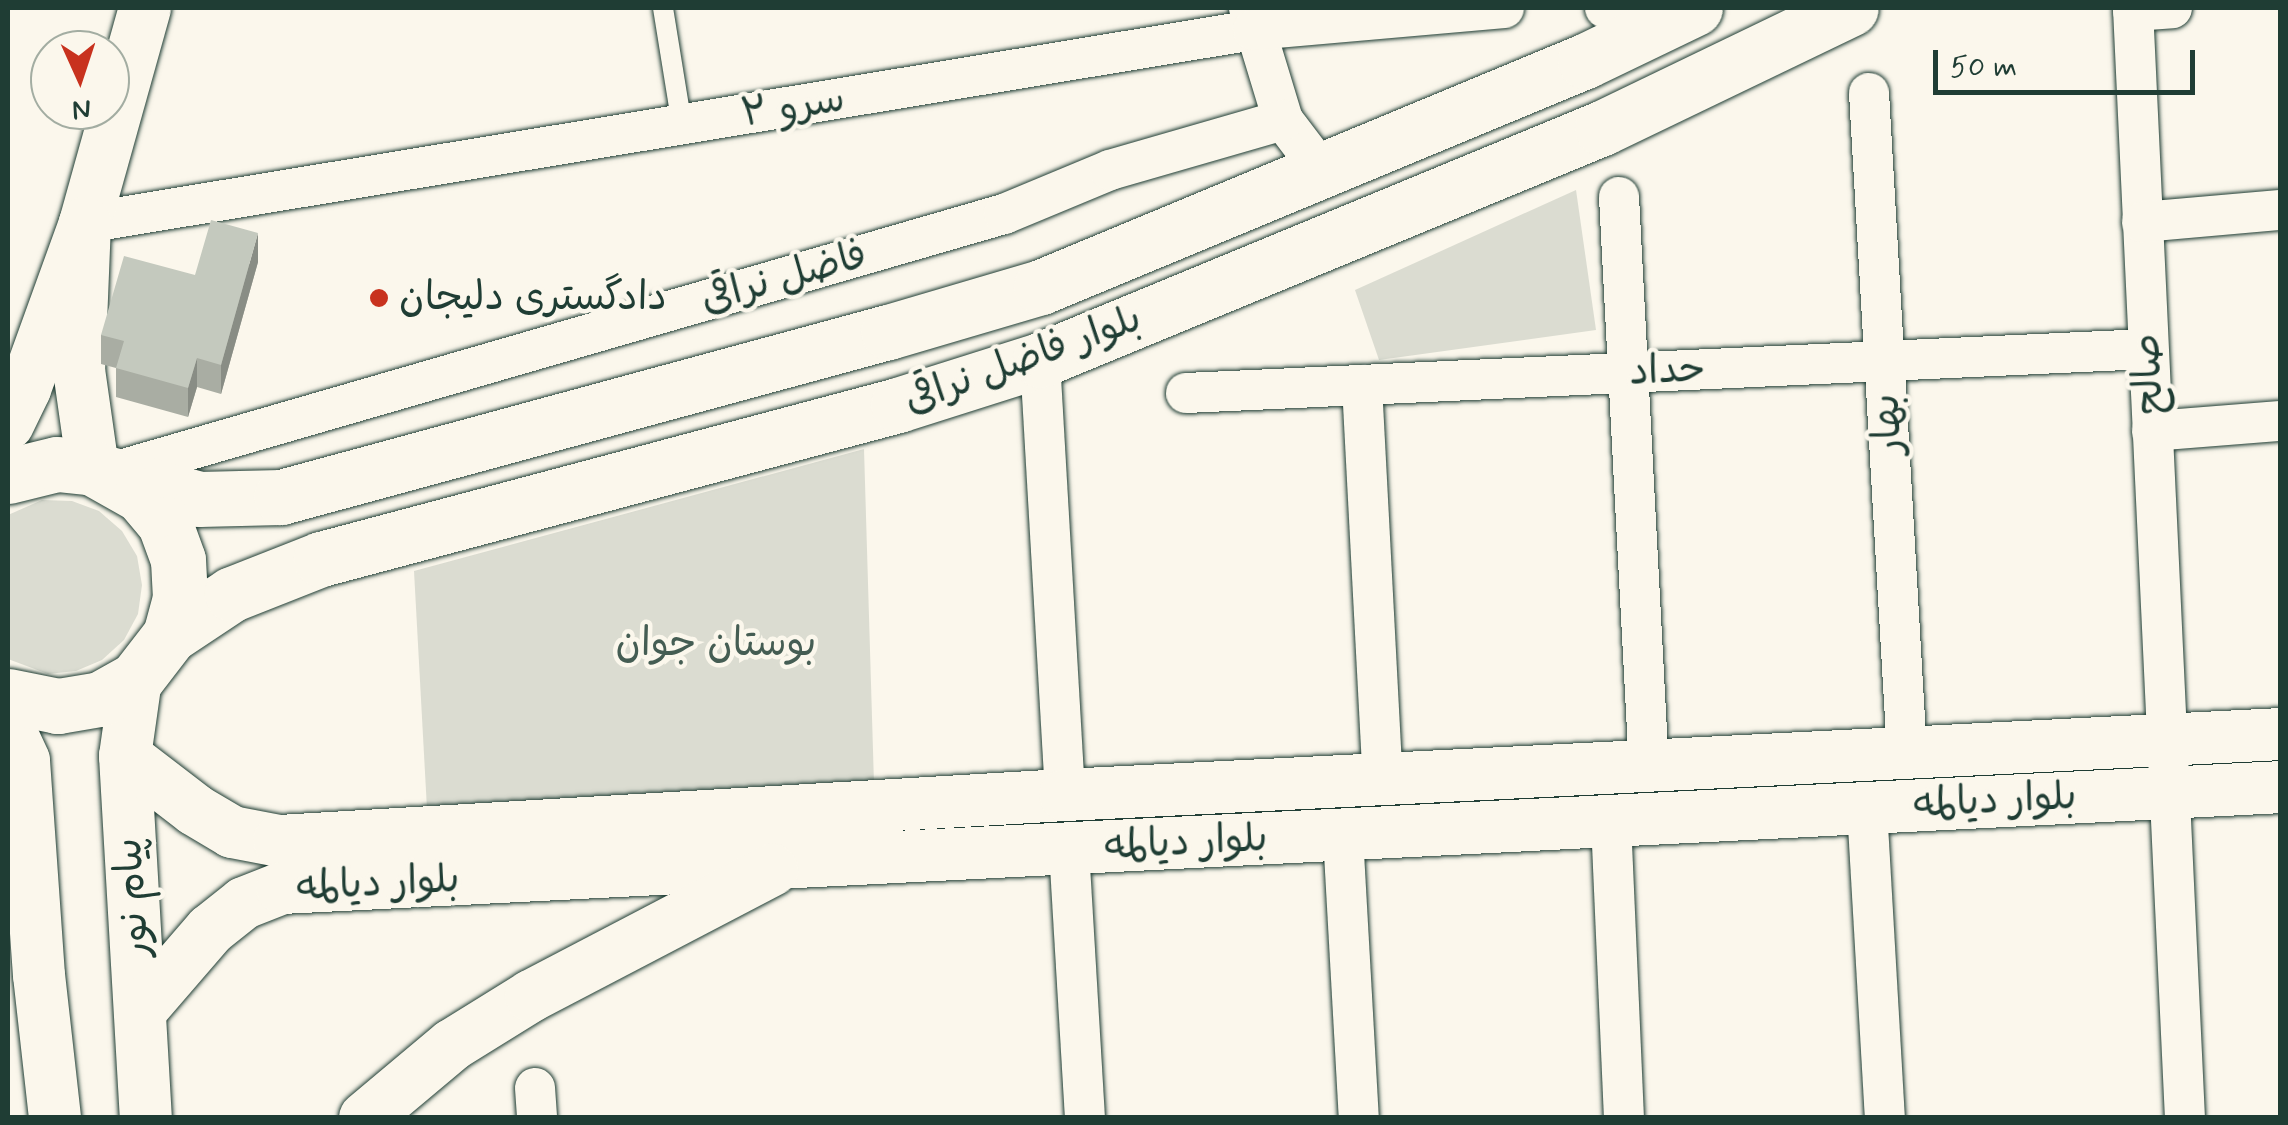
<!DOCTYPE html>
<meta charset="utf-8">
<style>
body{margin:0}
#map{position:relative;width:2288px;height:1125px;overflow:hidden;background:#fbf7ec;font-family:Mynerve,"Playpen Sans Arabic",sans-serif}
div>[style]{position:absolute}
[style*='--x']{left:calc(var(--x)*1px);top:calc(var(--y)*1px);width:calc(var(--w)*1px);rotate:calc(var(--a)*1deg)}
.green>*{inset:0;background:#dbdcd1}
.roads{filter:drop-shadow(0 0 2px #1f3d34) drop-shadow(0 0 2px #1f3d34)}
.service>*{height:20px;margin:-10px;padding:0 10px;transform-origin:10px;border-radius:10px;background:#fbf7ec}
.minor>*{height:40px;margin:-20px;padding:0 20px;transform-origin:20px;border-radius:20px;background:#fbf7ec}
.tertiary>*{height:52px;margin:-26px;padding:0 26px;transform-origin:26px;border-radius:26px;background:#fbf7ec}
.primary>*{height:55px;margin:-27.5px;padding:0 27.5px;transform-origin:27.5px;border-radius:27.5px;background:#fbf7ec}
.wall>*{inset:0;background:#a9ada3}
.shaded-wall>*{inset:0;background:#898d85}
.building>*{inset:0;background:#c4c9be}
.dots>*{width:28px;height:28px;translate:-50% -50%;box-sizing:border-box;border:5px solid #fbf7ec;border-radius:50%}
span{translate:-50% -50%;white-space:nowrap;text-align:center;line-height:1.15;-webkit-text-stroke:9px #fbf7ec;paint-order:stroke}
.street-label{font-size:40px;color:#1f3d34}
.poi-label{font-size:40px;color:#1f3d34}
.left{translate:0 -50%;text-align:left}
.park-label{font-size:40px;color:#455d53}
.frame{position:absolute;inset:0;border:10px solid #1f3d34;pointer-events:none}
.north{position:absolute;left:30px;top:30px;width:100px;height:100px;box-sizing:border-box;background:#fbf7ec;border:2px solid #a3ada2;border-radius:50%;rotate:177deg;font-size:28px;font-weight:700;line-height:40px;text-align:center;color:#1f3d34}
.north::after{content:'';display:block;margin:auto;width:35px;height:45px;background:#c8321e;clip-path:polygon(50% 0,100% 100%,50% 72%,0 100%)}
.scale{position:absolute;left:1933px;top:50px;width:262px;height:45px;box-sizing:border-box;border:5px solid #1f3d34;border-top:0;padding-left:12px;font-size:30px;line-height:35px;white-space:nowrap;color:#1f3d34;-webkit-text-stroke:8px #fbf7ec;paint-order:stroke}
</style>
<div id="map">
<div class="green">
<div style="clip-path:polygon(1576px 190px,1596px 330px,1379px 360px,1355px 290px)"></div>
<div style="clip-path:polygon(864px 449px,874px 784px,427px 809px,414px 571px)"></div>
<div style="clip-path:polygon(42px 500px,72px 501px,99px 511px,122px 531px,137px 556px,142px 585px,138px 614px,124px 640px,102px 660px,76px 671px,48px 674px,8px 659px,8px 515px)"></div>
</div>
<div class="roads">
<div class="service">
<div style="--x:663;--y:8;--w:119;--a:80.8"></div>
</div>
<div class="minor">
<div style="--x:1249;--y:8;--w:117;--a:73.1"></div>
<div style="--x:1283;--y:120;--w:63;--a:52.8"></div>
<div style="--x:1605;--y:8;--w:66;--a:10.5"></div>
<div style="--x:2133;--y:8;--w:1111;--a:87.32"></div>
<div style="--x:2133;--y:11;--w:39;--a:-4"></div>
<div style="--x:1869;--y:93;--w:662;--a:86.71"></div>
<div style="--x:1619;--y:197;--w:573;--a:87"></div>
<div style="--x:2142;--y:222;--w:139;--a:-5"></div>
<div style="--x:85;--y:223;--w:1184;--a:-9.38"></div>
<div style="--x:1253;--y:30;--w:252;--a:-5"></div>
<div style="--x:1040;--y:360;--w:436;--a:86.7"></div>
<div style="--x:1362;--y:385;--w:398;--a:87"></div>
<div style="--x:1186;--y:393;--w:962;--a:-2.62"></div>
<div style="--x:2152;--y:431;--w:128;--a:-4.5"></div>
<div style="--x:110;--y:473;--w:931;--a:-16.16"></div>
<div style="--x:1004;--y:214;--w:115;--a:-22.5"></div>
<div style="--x:1110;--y:170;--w:180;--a:-16.1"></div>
<div style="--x:1867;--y:808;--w:311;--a:86.7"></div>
<div style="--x:1611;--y:821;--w:297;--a:87.5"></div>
<div style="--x:1343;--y:835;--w:283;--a:86.8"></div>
<div style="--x:1069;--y:849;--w:269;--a:86.6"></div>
<div style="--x:535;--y:1088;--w:30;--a:86"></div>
</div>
<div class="tertiary">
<div style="--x:85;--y:223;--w:223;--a:-74.4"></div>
<div style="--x:8;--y:424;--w:39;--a:-64"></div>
<div style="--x:25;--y:389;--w:177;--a:-70.1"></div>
<div style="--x:85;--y:223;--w:147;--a:92.3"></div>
<div style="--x:79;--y:370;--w:99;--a:81.9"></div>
<div style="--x:136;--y:679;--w:78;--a:98.1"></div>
<div style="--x:125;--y:756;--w:363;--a:86.7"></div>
<div style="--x:8;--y:726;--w:38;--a:65"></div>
<div style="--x:24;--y:761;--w:215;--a:86"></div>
<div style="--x:39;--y:975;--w:144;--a:83.6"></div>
<div style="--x:125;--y:756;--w:88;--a:37.6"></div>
<div style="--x:195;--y:810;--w:43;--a:30.7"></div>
<div style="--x:232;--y:832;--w:48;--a:10.8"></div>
<div style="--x:279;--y:841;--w:787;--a:-3.35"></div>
<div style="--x:1065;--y:795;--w:1217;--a:-2.87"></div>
<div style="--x:141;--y:1010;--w:106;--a:-49.2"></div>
<div style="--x:210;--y:930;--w:43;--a:-38.5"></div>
<div style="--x:244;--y:903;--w:41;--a:-21.5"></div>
<div style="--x:282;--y:888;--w:2001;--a:-2.89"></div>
<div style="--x:365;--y:1118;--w:114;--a:-40"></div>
<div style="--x:452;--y:1045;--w:93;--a:-31.8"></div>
<div style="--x:531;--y:996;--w:272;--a:-27.6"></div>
</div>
<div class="primary">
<div style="--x:109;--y:474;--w:93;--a:15.5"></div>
<div style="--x:199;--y:499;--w:82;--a:-1.4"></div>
<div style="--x:281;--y:497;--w:629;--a:-15.21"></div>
<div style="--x:888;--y:332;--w:159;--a:-16.4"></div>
<div style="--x:1041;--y:287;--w:589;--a:-22.56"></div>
<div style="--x:1585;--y:61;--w:122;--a:-25.7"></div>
<div style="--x:8;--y:476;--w:50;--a:-13.8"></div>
<div style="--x:57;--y:464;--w:36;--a:6"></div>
<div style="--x:93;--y:468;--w:55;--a:29.4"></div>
<div style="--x:141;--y:495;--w:38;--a:50"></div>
<div style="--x:165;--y:524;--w:38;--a:70"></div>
<div style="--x:178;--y:560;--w:38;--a:87"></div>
<div style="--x:180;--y:598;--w:38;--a:105"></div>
<div style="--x:170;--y:635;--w:56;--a:127.7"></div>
<div style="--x:136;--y:679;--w:41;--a:150.9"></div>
<div style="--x:100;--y:699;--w:43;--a:170.5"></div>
<div style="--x:58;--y:706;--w:51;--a:-168.7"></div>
<div style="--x:170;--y:635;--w:74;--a:-33.5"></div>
<div style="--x:232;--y:594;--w:96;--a:-21.5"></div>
<div style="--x:321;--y:559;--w:597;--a:-14.94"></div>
<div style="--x:898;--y:405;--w:149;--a:-17.6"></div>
<div style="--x:1040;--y:360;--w:608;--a:-22.43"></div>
<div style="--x:1602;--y:128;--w:276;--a:-25.7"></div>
</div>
</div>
<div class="wall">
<div style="clip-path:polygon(258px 262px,221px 394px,197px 387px,188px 417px,116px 397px,116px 368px,101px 364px,101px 335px,195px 275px)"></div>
</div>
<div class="shaded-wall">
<div style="clip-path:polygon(258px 233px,258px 262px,221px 394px,221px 365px)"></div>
<div style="clip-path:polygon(197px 358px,197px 387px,188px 417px,188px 388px)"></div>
</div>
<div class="building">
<div style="clip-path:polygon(211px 220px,258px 233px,221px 365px,197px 358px,188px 388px,116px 368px,124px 341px,101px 335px,124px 256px,195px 275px)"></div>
</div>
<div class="dots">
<div style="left:379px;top:298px;background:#c8321e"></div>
</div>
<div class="street-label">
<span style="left:793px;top:107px;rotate:-9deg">سرو ۲</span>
<span style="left:784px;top:278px;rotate:-16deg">فاضل نراقی</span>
<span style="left:1023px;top:360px;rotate:-20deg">بلوار فاضل نراقی</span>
<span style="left:1666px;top:371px;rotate:-3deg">حداد</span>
<span style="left:2149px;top:374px;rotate:-93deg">صالح</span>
<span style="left:1888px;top:424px;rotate:-93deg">بهار</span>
<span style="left:1995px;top:801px;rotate:-3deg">بلوار دیالمه</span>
<span style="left:1186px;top:843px;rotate:-3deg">بلوار دیالمه</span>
<span style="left:378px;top:884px;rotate:-3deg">بلوار دیالمه</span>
<span style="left:133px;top:898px;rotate:-94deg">پیام نور</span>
</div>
<div class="poi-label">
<span class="left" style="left:399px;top:298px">دادگستری دلیجان</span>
</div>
<div class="park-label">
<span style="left:716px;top:644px">بوستان جوان</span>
</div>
<div class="frame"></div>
<div class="north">N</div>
<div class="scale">50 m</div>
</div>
